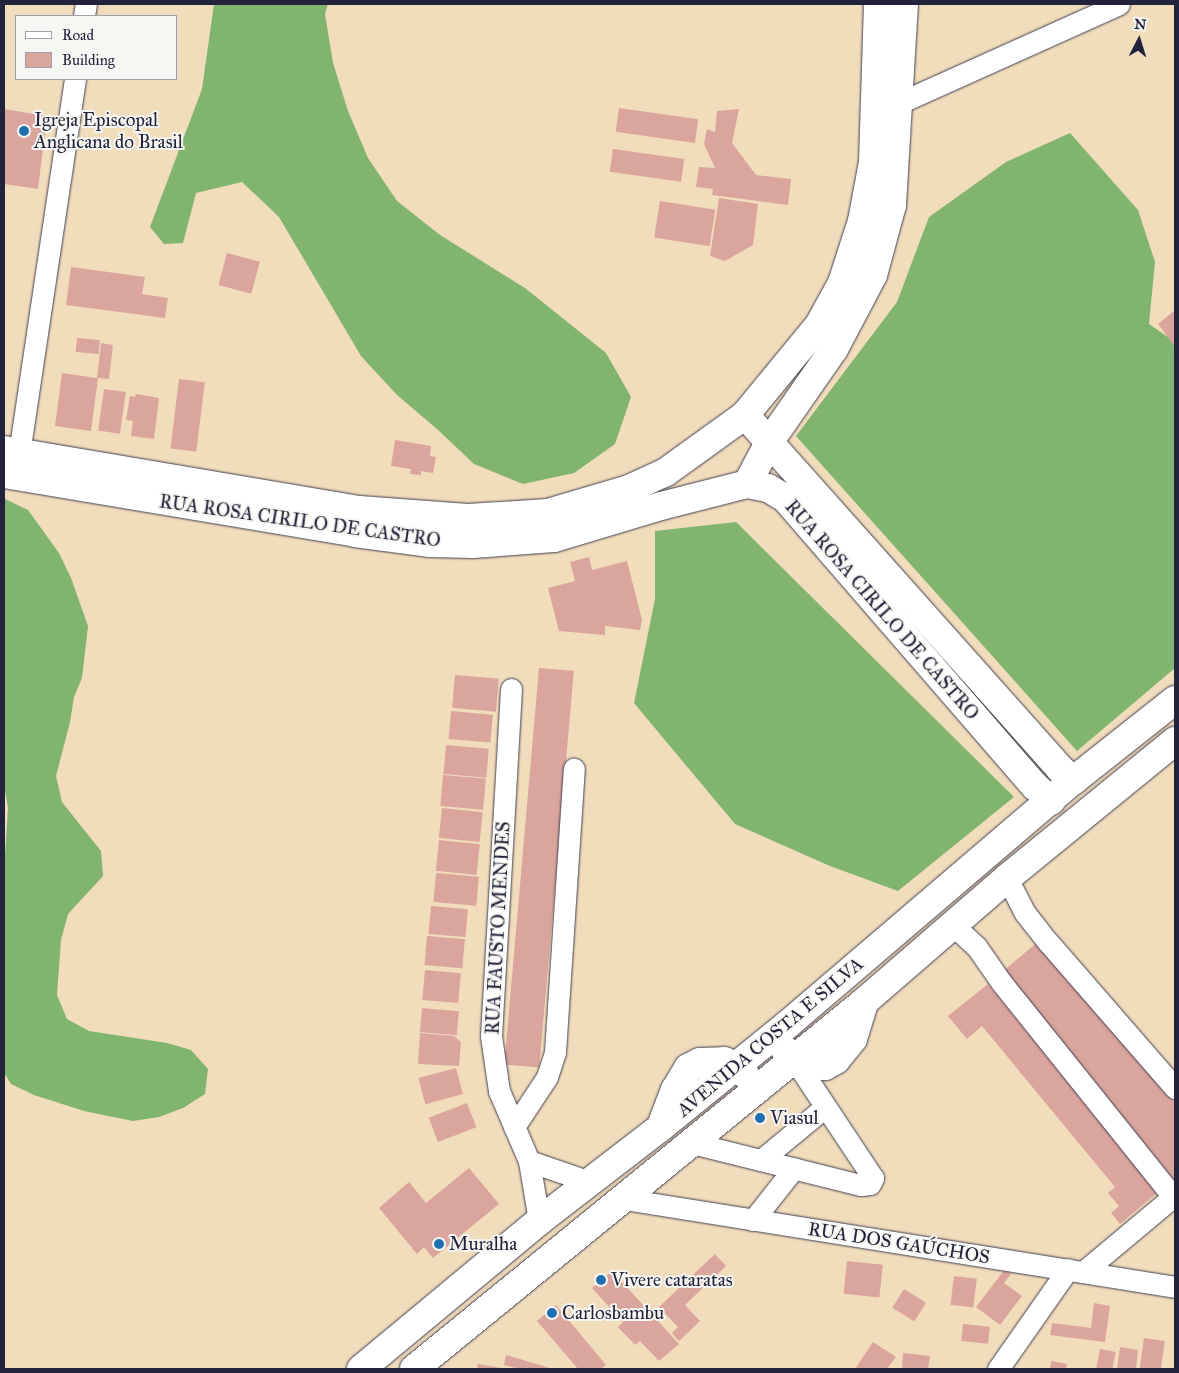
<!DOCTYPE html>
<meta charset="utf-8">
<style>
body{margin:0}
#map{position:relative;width:1179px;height:1373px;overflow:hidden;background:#f1dcbc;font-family:"IM FELL Great Primer",serif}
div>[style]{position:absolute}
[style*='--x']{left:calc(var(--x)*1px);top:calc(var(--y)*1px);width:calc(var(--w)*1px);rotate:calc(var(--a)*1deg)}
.forest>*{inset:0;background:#80b46f}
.building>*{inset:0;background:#daa59d;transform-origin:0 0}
.roads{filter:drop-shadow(0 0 1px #413e4e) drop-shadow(0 0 1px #413e4e)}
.minor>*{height:21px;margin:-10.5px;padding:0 10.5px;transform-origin:10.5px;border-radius:10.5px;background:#fff}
.major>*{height:28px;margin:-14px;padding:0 14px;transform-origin:14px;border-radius:14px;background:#fff}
.dots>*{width:14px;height:14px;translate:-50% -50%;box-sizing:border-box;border:2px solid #f6f6f2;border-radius:50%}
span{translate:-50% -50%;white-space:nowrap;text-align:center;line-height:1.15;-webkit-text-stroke:4px #f6f6f2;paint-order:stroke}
.poi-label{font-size:19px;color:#22223b}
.left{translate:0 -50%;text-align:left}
.street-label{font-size:19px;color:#22223b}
.frame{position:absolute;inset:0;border:5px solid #22223b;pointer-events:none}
.legend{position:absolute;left:15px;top:15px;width:162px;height:65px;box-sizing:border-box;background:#f6f6f2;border:1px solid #a1a1a9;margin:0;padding:6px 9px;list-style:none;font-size:15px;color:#22223b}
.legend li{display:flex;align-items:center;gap:10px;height:25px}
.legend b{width:25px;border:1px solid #a1a1a9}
.north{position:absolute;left:1114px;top:15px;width:50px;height:50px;-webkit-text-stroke:4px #f6f6f2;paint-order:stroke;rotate:5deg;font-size:14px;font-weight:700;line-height:20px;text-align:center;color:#22223b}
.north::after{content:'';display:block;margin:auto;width:18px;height:22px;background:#22223b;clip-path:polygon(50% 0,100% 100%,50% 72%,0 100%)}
</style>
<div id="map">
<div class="forest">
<div style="clip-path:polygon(214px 4px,328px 4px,325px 14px,333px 63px,348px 111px,368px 158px,397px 201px,440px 235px,525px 288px,606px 353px,631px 397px,615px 444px,574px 473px,523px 484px,474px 464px,437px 429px,397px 395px,361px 356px,279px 217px,242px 182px,196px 193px,183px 243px,164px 244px,150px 227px,202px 89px)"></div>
<div style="clip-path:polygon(1070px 133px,1138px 210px,1155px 262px,1149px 324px,1175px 342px,1175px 668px,1077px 751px,796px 436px,897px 302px,929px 217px,1006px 162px)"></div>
<div style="clip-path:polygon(5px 499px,28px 510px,59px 553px,71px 578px,88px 626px,82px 678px,74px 697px,70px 722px,56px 776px,62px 802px,101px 851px,103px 876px,68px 914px,61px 940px,57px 995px,67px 1019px,89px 1031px,167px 1043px,191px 1050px,208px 1069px,205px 1094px,183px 1108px,159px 1117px,133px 1121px,84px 1111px,34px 1095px,11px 1084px,4px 1073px,4px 872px,8px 808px,4px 785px)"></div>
<div style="clip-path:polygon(736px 522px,1014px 797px,898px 891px,830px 866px,735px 824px,634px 703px,655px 599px,655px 531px)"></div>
</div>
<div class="building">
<div style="left:619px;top:108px;width:80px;height:24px;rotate:8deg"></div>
<div style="clip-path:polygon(4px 109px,47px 116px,38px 189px,4px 184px)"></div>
<div style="clip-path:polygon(739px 109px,732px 143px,756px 175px,791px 179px,788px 205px,712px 195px,713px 189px,696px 187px,699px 167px,715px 168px,704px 144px,707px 129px,715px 132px,717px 111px)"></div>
<div style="left:613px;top:149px;width:72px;height:23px;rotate:8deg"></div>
<div style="clip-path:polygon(719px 198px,758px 204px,753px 245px,725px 261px,710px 256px)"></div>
<div style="left:660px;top:201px;width:56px;height:37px;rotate:9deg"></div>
<div style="left:227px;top:253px;width:34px;height:33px;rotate:15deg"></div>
<div style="clip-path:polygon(71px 267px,145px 277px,142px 294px,168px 298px,165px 318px,66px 305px)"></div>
<div style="clip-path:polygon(1175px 310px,1175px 347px,1158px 324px)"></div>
<div style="left:77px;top:338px;width:23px;height:14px;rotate:5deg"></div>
<div style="clip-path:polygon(101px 343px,113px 345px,109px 379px,98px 378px,91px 431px,55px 426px,62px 373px,97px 378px)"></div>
<div style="left:179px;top:379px;width:26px;height:70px;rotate:7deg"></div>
<div style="left:104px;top:389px;width:22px;height:42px;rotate:8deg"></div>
<div style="clip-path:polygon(136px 394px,159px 398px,154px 439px,131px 436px,133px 421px,126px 420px,130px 396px,135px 397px)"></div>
<div style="clip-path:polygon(395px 440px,431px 446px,430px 456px,436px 457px,433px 473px,421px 471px,421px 475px,410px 474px,411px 469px,391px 466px)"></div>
<div style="clip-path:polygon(589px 557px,592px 570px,627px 561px,642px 620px,640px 630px,605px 626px,605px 635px,559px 631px,548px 588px,575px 581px,570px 562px)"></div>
<div style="left:539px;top:668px;width:35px;height:398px;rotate:5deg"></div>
<div style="left:455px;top:675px;width:44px;height:33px;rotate:5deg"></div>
<div style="left:451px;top:711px;width:42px;height:28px;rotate:5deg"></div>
<div style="left:446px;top:745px;width:43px;height:29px;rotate:5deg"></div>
<div style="left:443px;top:775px;width:43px;height:31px;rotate:5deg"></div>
<div style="left:442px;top:808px;width:41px;height:30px;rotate:6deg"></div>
<div style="left:439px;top:840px;width:41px;height:31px;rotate:6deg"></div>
<div style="left:436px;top:873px;width:43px;height:29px;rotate:5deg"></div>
<div style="left:431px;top:906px;width:37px;height:28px;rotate:5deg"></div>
<div style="left:427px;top:936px;width:38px;height:29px;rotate:5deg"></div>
<div style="clip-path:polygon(1040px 940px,1175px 1103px,1175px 1179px,1173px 1181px,1001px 973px)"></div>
<div style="left:425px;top:970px;width:36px;height:30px;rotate:5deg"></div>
<div style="clip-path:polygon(988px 984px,1158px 1192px,1120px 1224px,1111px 1213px,1119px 1206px,1108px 1193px,1115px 1187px,982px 1026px,967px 1039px,948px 1016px)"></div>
<div style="left:422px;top:1008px;width:37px;height:24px;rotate:5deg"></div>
<div style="clip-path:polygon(420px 1033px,454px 1036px,461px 1042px,459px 1066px,418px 1064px)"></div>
<div style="left:456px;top:1068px;width:27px;height:39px;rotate:75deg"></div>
<div style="left:467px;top:1103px;width:26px;height:41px;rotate:69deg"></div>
<div style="clip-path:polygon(469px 1168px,499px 1204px,433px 1258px,424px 1247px,417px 1254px,379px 1208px,409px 1182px,426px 1203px)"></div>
<div style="clip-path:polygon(715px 1254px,726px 1266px,685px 1305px,700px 1321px,679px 1341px,672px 1333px,678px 1327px,659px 1307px)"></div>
<div style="left:847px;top:1261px;width:36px;height:33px;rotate:6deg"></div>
<div style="clip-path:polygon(1005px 1269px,1011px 1274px,1004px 1283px,1022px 1296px,1000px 1325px,976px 1307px)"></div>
<div style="clip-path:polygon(612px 1271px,679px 1344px,659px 1361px,640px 1341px,635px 1345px,618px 1327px,623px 1322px,592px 1288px)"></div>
<div style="left:954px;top:1276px;width:23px;height:29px;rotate:7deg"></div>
<div style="left:904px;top:1289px;width:26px;height:22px;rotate:32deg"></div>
<div style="clip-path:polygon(1094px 1303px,1110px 1306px,1105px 1342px,1050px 1335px,1052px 1323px,1091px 1328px)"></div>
<div style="clip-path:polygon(556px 1305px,606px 1365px,601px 1369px,578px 1369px,537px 1321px)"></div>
<div style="left:963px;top:1324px;width:27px;height:17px;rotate:6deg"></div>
<div style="left:1144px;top:1338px;width:21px;height:31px;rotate:8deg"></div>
<div style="clip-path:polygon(873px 1342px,896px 1357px,887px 1369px,855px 1369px)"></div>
<div style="clip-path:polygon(1120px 1347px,1138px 1350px,1136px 1369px,1117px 1369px)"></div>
<div style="left:1100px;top:1349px;width:16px;height:19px;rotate:11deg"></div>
<div style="clip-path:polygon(903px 1353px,930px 1356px,928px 1369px,902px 1369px)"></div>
<div style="clip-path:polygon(506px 1355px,553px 1369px,520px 1369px,504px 1365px)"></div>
<div style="clip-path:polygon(1051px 1361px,1067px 1364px,1066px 1369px,1050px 1369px)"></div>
<div style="clip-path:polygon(478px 1364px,501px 1368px,501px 1369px,477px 1369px)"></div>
</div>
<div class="roads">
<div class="minor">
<div style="--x:84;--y:16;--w:12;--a:-81"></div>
<div style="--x:899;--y:103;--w:241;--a:-24.2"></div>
<div style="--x:17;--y:467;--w:392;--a:-81.5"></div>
<div style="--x:511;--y:689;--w:348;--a:93.3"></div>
<div style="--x:491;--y:1036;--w:56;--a:81.7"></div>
<div style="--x:499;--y:1091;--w:76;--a:66.8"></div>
<div style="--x:529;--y:1161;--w:61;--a:80.5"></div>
<div style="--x:1007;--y:878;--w:39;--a:63"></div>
<div style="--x:1025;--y:913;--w:37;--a:52"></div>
<div style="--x:1048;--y:942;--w:194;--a:49"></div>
<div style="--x:952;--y:924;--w:33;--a:43"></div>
<div style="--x:976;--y:946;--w:44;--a:55.2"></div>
<div style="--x:1001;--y:982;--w:275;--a:51.3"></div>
<div style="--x:514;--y:1127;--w:60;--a:-56.6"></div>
<div style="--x:547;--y:1077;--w:26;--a:-72"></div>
<div style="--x:555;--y:1052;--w:284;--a:-86.2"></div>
<div style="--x:692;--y:1143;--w:174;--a:14"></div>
<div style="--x:861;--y:1185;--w:9;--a:-6"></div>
<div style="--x:870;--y:1184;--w:7;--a:-63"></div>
<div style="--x:873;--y:1178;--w:143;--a:-123.6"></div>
<div style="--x:761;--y:1160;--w:83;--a:-39.6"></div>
<div style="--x:529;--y:1161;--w:65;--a:19"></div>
<div style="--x:624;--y:1199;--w:558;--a:9.07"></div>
<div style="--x:753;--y:1220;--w:66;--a:-51.7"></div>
<div style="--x:1083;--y:1272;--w:120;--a:-39.9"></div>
<div style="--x:998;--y:1369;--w:122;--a:-55"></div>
</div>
<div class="major">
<div style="--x:745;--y:415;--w:117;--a:-50.6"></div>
<div style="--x:819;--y:325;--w:48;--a:-61.3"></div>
<div style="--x:842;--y:283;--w:65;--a:-72.1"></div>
<div style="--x:862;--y:221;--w:60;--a:-79.4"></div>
<div style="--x:873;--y:162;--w:158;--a:-88.2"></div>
<div style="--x:4;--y:450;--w:360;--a:9.6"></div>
<div style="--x:359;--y:510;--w:109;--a:4.2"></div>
<div style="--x:468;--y:518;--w:80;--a:-3.6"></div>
<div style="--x:548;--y:513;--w:84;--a:-16.5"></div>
<div style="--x:629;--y:489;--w:41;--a:-24.7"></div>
<div style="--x:666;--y:472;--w:97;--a:-35.8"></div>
<div style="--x:745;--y:415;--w:474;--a:48.3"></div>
<div style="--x:1060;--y:769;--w:18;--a:38"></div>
<div style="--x:4;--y:474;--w:356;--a:9.5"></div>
<div style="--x:355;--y:533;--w:76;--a:7.6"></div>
<div style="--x:430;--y:543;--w:43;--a:1.3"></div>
<div style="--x:473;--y:544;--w:81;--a:-4.2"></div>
<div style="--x:554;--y:538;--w:112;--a:-16.7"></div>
<div style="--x:661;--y:506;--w:89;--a:-14.3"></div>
<div style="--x:747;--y:484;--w:21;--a:11"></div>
<div style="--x:768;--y:488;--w:21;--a:31"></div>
<div style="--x:786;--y:499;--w:380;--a:49.1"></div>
<div style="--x:1035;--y:786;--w:22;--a:43"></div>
<div style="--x:747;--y:484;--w:49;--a:-61.9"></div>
<div style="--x:770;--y:441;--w:112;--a:-55.2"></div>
<div style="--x:834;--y:349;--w:84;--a:-62.2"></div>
<div style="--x:873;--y:275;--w:73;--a:-74.8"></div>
<div style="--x:892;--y:205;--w:201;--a:-86.6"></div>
<div style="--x:785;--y:1050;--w:13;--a:45"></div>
<div style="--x:794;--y:1059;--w:16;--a:22"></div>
<div style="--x:809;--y:1065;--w:16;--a:4"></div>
<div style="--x:825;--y:1066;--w:13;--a:-29"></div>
<div style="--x:836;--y:1060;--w:27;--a:-51"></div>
<div style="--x:853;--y:1039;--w:39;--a:-73"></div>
<div style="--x:661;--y:1126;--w:39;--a:-69"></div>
<div style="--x:675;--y:1090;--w:26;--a:-59"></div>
<div style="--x:688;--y:1068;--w:13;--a:-27"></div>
<div style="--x:700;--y:1062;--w:24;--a:-2"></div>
<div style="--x:724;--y:1061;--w:13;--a:23"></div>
<div style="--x:736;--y:1066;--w:12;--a:42"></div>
<div style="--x:361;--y:1369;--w:231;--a:-39.7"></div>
<div style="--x:539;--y:1221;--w:154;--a:-37.6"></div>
<div style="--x:661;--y:1127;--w:164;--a:-39"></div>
<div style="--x:788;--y:1024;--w:376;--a:-40.5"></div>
<div style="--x:1074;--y:780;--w:129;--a:-38.4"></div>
<div style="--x:414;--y:1369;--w:581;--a:-39.2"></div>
<div style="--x:864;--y:1002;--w:189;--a:-40.9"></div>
<div style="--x:1007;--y:878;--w:217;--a:-39.2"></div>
</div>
</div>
<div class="dots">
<div style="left:24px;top:131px;background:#1f6fb2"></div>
<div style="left:760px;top:1118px;background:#1f6fb2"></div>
<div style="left:439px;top:1244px;background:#1f6fb2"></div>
<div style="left:601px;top:1280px;background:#1f6fb2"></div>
<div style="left:552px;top:1313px;background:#1f6fb2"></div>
</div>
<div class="poi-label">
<span class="left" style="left:34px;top:131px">Igreja Episcopal<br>Anglicana do Brasil</span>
<span class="left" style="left:770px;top:1118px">Viasul</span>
<span class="left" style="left:449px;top:1244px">Muralha</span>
<span class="left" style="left:611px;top:1280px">Vivere cataratas</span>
<span class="left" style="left:562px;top:1313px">Carlosbambu</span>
</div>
<div class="street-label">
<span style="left:300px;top:521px;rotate:8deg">RUA ROSA CIRILO DE CASTRO</span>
<span style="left:882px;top:610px;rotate:49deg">RUA ROSA CIRILO DE CASTRO</span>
<span style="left:498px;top:928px;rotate:-87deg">RUA FAUSTO MENDES</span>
<span style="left:770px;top:1037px;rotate:-40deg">AVENIDA COSTA E SILVA</span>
<span style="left:899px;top:1243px;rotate:9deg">RUA DOS GAÚCHOS</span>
</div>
<div class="frame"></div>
<ul class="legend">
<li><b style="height:6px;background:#fff"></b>Road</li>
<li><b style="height:14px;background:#daa59d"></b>Building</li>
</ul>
<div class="north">N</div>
</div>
